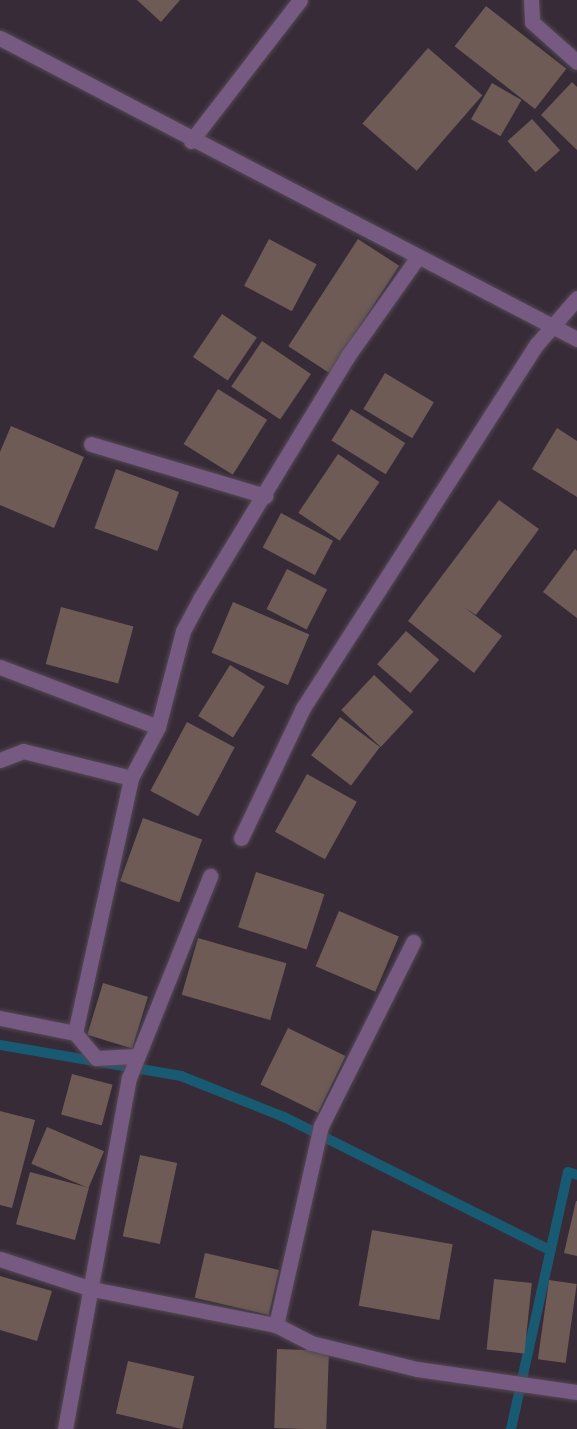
<!DOCTYPE html>
<style>
body{margin:0}
#map{position:relative;width:577px;height:1429px;overflow:hidden;background:#372b37;font-family:Arial,sans-serif}
div>[style]{position:absolute}
[style*='--x']{left:calc(var(--x)*1px);top:calc(var(--y)*1px);width:calc(var(--w)*1px);rotate:calc(var(--a)*1deg)}
.stream>*{height:10px;margin:-5px;padding:0 5px;transform-origin:5px;border-radius:5px;background:#195a73}
.building>*{inset:0;background:#6f5b56;transform-origin:0 0}
.roads{filter:drop-shadow(0 0 2px #534853) drop-shadow(0 0 2px #534853)}
.minor>*{height:15px;margin:-7.5px;padding:0 7.5px;transform-origin:7.5px;border-radius:7.5px;background:#775a81}
span{translate:-50% -50%;white-space:nowrap;text-align:center;line-height:1.15;-webkit-text-stroke:6px #1b151b;paint-order:stroke}
</style>
<div id="map">
<div class="stream">
<div style="--x:0;--y:1045;--w:184;--a:9.7"></div>
<div style="--x:181;--y:1076;--w:111;--a:21.7"></div>
<div style="--x:284;--y:1117;--w:297;--a:26.6"></div>
<div style="--x:511;--y:1429;--w:263;--a:-77.5"></div>
<div style="--x:568;--y:1172;--w:9;--a:18"></div>
</div>
<div class="building">
<div style="clip-path:polygon(137px 0,180px 0,161px 22px)"></div>
<div style="left:486px;top:6px;width:102px;height:51px;rotate:38deg"></div>
<div style="left:428px;top:48px;width:72px;height:100px;rotate:41deg"></div>
<div style="clip-path:polygon(572px 82px,577px 87px,577px 150px,541px 115px)"></div>
<div style="left:492px;top:83px;width:34px;height:42px;rotate:30deg"></div>
<div style="left:532px;top:119px;width:42px;height:33px;rotate:48deg"></div>
<div style="left:269px;top:239px;width:54px;height:53px;rotate:28deg"></div>
<div style="left:358px;top:239px;width:49px;height:128px;rotate:33deg"></div>
<div style="left:222px;top:314px;width:42px;height:52px;rotate:34deg"></div>
<div style="left:262px;top:341px;width:59px;height:55px;rotate:34deg"></div>
<div style="left:385px;top:373px;width:57px;height:42px;rotate:31deg"></div>
<div style="left:218px;top:389px;width:58px;height:65px;rotate:32deg"></div>
<div style="left:351px;top:409px;width:64px;height:37px;rotate:32deg"></div>
<div style="clip-path:polygon(11px 426px,84px 457px,54px 528px,0 505px,0 452px)"></div>
<div style="clip-path:polygon(557px 428px,577px 441px,577px 497px,532px 469px)"></div>
<div style="left:338px;top:454px;width:50px;height:71px;rotate:34deg"></div>
<div style="left:116px;top:469px;width:67px;height:63px;rotate:20deg"></div>
<div style="clip-path:polygon(499px 500px,539px 529px,476px 615px,464px 607px,502px 636px,474px 673px,408px 621px)"></div>
<div style="left:281px;top:513px;width:59px;height:39px;rotate:28deg"></div>
<div style="clip-path:polygon(575px 549px,577px 551px,577px 618px,543px 592px)"></div>
<div style="left:287px;top:569px;width:45px;height:45px;rotate:27deg"></div>
<div style="left:233px;top:602px;width:83px;height:55px;rotate:23deg"></div>
<div style="left:61px;top:607px;width:75px;height:59px;rotate:15deg"></div>
<div style="left:406px;top:631px;width:44px;height:44px;rotate:41deg"></div>
<div style="left:230px;top:665px;width:41px;height:60px;rotate:32deg"></div>
<div style="left:374px;top:675px;width:54px;height:48px;rotate:43deg"></div>
<div style="left:340px;top:717px;width:50px;height:48px;rotate:37deg"></div>
<div style="left:187px;top:722px;width:54px;height:78px;rotate:28deg"></div>
<div style="left:307px;top:774px;width:57px;height:66px;rotate:29deg"></div>
<div style="left:143px;top:818px;width:63px;height:67px;rotate:20deg"></div>
<div style="left:256px;top:872px;width:72px;height:58px;rotate:18deg"></div>
<div style="left:339px;top:911px;width:65px;height:60px;rotate:23deg"></div>
<div style="left:198px;top:938px;width:92px;height:59px;rotate:16deg"></div>
<div style="left:103px;top:983px;width:47px;height:54px;rotate:17deg"></div>
<div style="left:288px;top:1028px;width:64px;height:63px;rotate:26deg"></div>
<div style="left:72px;top:1074px;width:42px;height:42px;rotate:15deg"></div>
<div style="clip-path:polygon(0 1111px,35px 1120px,12px 1208px,0 1205px)"></div>
<div style="left:47px;top:1127px;width:62px;height:40px;rotate:23deg"></div>
<div style="left:140px;top:1155px;width:38px;height:83px;rotate:12deg"></div>
<div style="left:30px;top:1172px;width:61px;height:54px;rotate:15deg"></div>
<div style="clip-path:polygon(576px 1201px,577px 1201px,577px 1256px,564px 1253px)"></div>
<div style="left:372px;top:1230px;width:82px;height:77px;rotate:10deg"></div>
<div style="left:205px;top:1253px;width:76px;height:46px;rotate:13deg"></div>
<div style="clip-path:polygon(0 1276px,52px 1291px,37px 1341px,0 1330px)"></div>
<div style="left:494px;top:1279px;width:38px;height:71px;rotate:6deg"></div>
<div style="left:549px;top:1280px;width:28px;height:80px;rotate:8deg"></div>
<div style="left:277px;top:1349px;width:52px;height:79px;rotate:2deg"></div>
<div style="left:128px;top:1361px;width:68px;height:54px;rotate:13deg"></div>
</div>
<div class="roads">
<div class="minor">
<div style="--x:531;--y:0;--w:22;--a:87"></div>
<div style="--x:532;--y:22;--w:60;--a:41.6"></div>
<div style="--x:0;--y:38;--w:651;--a:27.55"></div>
<div style="--x:191;--y:141;--w:178;--a:-52.3"></div>
<div style="--x:91;--y:444;--w:182;--a:16.6"></div>
<div style="--x:0;--y:667;--w:169;--a:20.8"></div>
<div style="--x:0;--y:760;--w:25;--a:-21"></div>
<div style="--x:23;--y:751;--w:111;--a:14"></div>
<div style="--x:241;--y:838;--w:144;--a:-64.5"></div>
<div style="--x:303;--y:708;--w:433;--a:-57.3"></div>
<div style="--x:537;--y:344;--w:61;--a:-49"></div>
<div style="--x:0;--y:1018;--w:76;--a:11.3"></div>
<div style="--x:136;--y:1056;--w:40;--a:177.1"></div>
<div style="--x:96;--y:1058;--w:33;--a:-130"></div>
<div style="--x:75;--y:1033;--w:261;--a:-77.6"></div>
<div style="--x:131;--y:778;--w:58;--a:-62.1"></div>
<div style="--x:158;--y:727;--w:99;--a:-75.4"></div>
<div style="--x:183;--y:631;--w:36;--a:-62"></div>
<div style="--x:200;--y:599;--w:283;--a:-58.7"></div>
<div style="--x:347;--y:357;--w:121;--a:-54.7"></div>
<div style="--x:0;--y:1259;--w:97;--a:18.1"></div>
<div style="--x:92;--y:1289;--w:187;--a:11.1"></div>
<div style="--x:276;--y:1325;--w:39;--a:27"></div>
<div style="--x:311;--y:1343;--w:109;--a:13.8"></div>
<div style="--x:417;--y:1369;--w:162;--a:8.2"></div>
<div style="--x:276;--y:1325;--w:204;--a:-77.3"></div>
<div style="--x:321;--y:1126;--w:206;--a:-63.4"></div>
<div style="--x:65;--y:1429;--w:357;--a:-79.7"></div>
<div style="--x:129;--y:1078;--w:218;--a:-68.1"></div>
</div>
</div>
</div>
